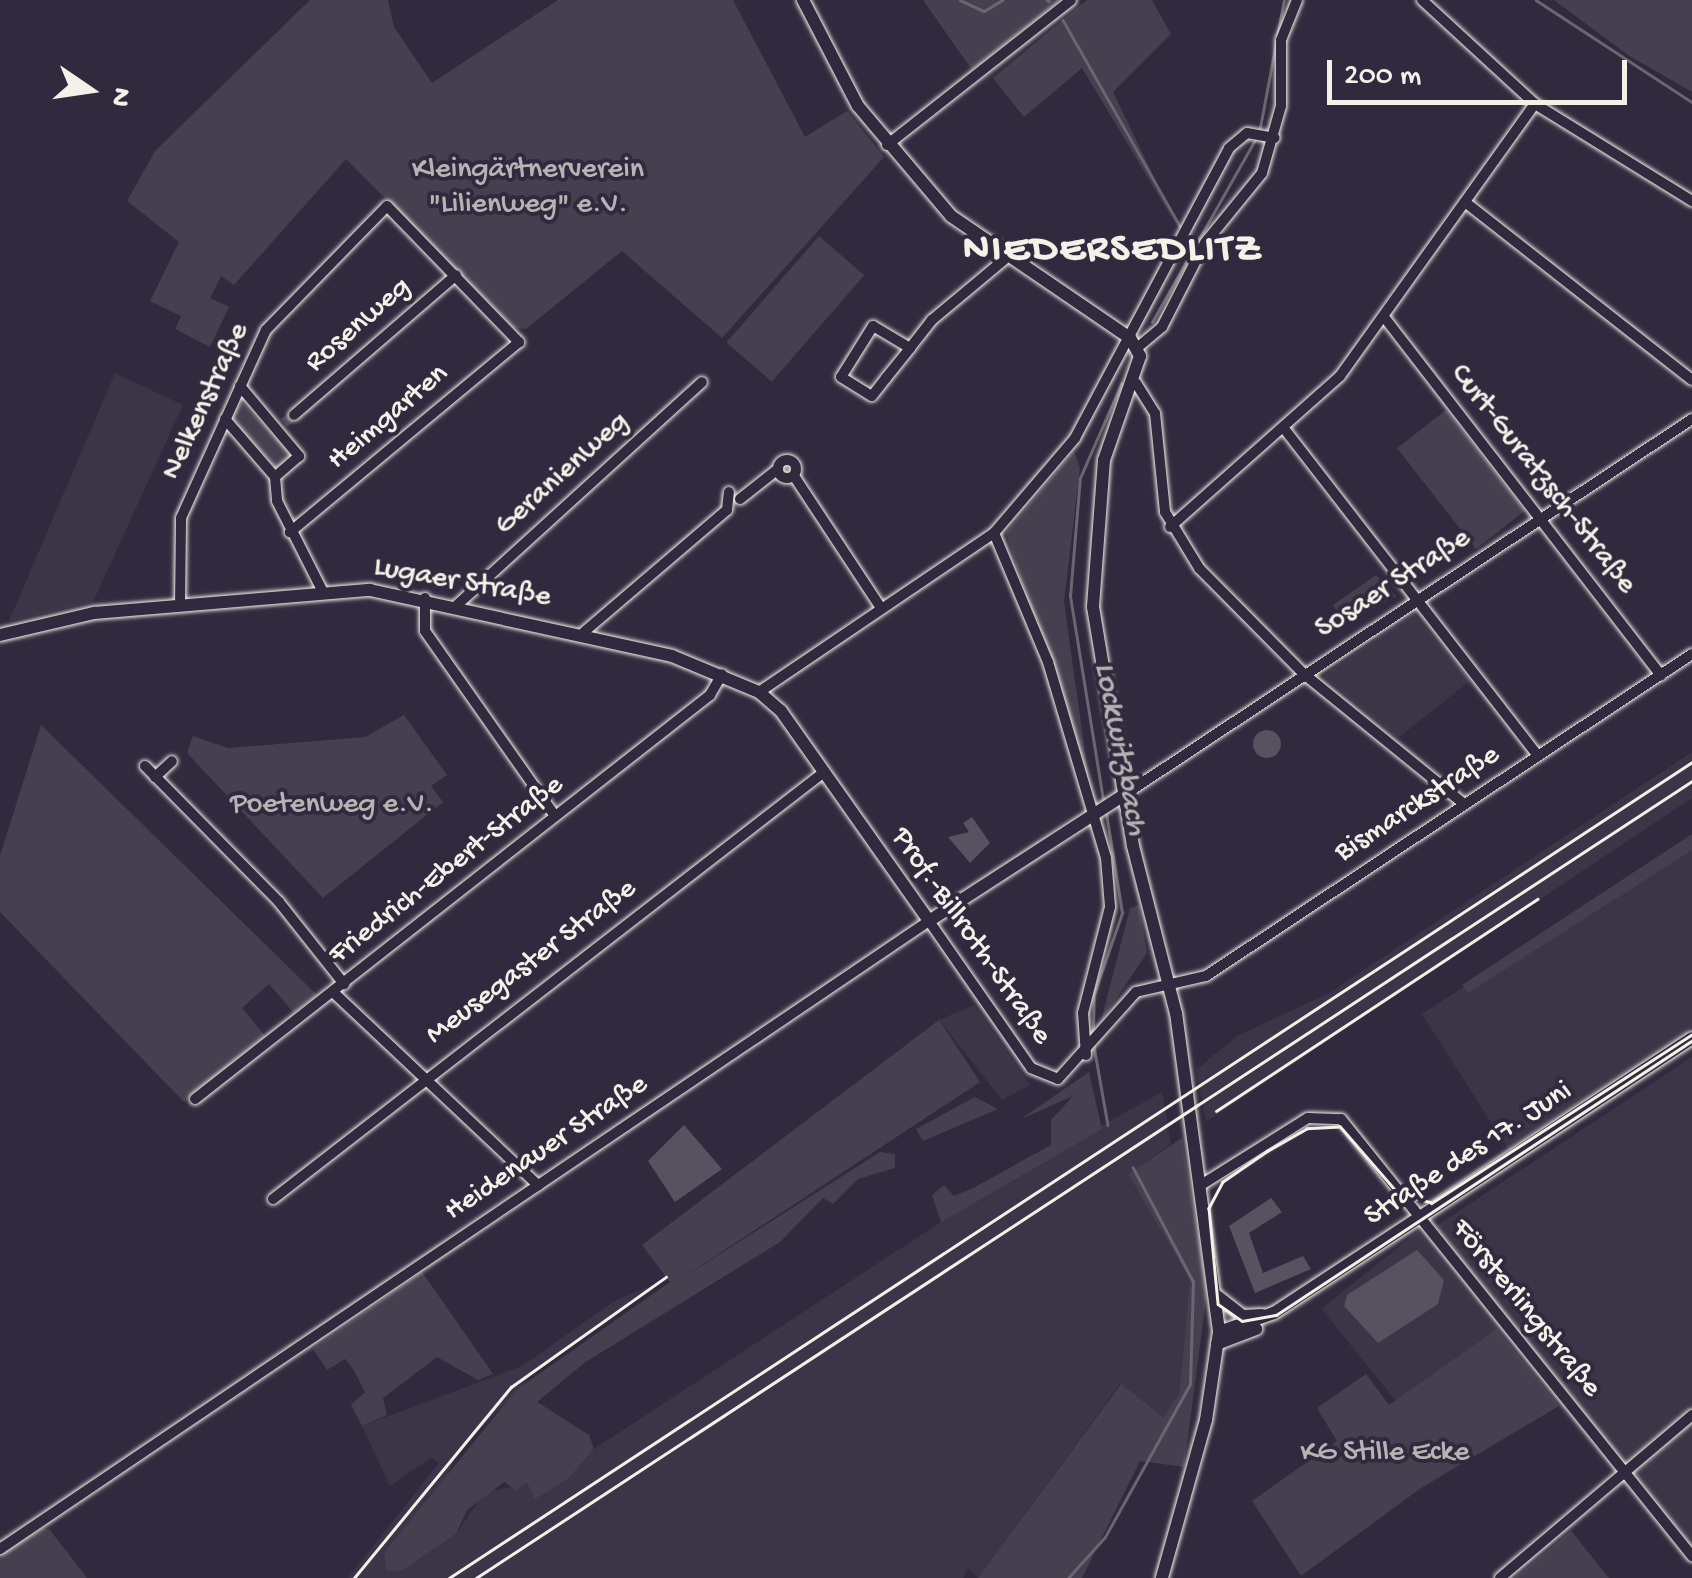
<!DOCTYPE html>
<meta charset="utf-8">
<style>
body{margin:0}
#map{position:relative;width:1692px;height:1578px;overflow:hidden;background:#2f2a3d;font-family:"Gochi Hand",sans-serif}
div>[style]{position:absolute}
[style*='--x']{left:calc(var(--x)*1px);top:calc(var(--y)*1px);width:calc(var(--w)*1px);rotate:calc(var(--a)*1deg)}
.built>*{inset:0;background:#3b3647;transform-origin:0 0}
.green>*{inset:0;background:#454050;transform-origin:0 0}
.stream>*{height:2.5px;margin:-1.25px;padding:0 1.25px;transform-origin:1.25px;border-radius:1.25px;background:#6a6670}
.building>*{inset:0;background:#56525f}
.round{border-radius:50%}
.minor-tunnel>*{height:10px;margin-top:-5px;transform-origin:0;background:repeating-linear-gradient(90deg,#4d4857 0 10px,transparent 0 15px)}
.roads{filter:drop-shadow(0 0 2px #f4f1e8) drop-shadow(0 0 2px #f4f1e8)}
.minor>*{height:10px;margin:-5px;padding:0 5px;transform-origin:5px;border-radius:5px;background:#2f2a3d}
.minor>.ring{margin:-5px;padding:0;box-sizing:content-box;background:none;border:10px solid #2f2a3d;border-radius:50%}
.tertiary>*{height:12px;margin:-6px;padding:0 6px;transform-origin:6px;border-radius:6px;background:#2f2a3d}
.tram>*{height:2.5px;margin:-1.25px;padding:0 1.25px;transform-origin:1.25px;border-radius:1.25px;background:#f4f1e8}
.rail>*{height:2.5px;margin:-1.25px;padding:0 1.25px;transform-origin:1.25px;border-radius:1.25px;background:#f4f1e8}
span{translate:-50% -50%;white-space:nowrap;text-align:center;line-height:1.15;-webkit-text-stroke:8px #2f2a3d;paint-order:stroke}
.park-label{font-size:30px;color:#b7b3b3}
.street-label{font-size:30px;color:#f4f1e8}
.water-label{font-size:32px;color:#b6b2b2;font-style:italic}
.district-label{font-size:40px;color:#f4f1e8;font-weight:700;letter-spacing:2.5px}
.north{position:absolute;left:40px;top:40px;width:100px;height:100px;-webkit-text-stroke:8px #2f2a3d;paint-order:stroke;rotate:103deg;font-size:28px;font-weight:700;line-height:40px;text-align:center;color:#f4f1e8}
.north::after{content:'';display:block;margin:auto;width:35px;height:45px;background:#f4f1e8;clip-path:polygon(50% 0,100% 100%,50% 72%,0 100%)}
.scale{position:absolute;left:1327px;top:60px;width:300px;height:45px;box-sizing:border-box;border:5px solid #f4f1e8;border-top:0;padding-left:12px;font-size:30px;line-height:35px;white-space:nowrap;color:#f4f1e8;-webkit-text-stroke:8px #2f2a3d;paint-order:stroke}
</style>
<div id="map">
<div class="built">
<div style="clip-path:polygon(115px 373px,183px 405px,93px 602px,9px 621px)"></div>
<div style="clip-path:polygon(1414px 614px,1470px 681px,1398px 738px,1323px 676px)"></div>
<div style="clip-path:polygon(1692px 752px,1692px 798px,1206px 1122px,1196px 1070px,1237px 1036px,1329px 993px)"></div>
<div style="clip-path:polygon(1692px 839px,1692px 1027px,1508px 1149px,1422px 1014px)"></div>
<div style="clip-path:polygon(974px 1005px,1030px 1085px,1002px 1100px,939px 1020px)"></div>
<div style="clip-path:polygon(1692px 1057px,1692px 1556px,1436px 1226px)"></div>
<div style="clip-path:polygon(1162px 1092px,1171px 1144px,1128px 1174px,1190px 1280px,1179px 1394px,1163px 1417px,1120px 1384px,978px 1578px,968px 1568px,963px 1578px,348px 1578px,439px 1463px,431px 1458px,390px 1486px,362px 1426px,522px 1366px,616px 1300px,668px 1279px,540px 1366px,458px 1453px,403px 1570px,456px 1534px,484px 1493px,527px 1483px,536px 1498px,568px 1479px,594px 1449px,1016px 1173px)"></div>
<div style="left:1418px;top:1231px;width:126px;height:124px;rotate:51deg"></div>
</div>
<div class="green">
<div style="clip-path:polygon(310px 0,388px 0,394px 27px,432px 83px,558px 0,733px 0,805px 137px,847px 111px,884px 157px,722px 338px,622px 251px,526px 329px,514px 328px,346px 159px,234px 285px,221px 276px,210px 298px,229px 307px,210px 347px,175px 329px,181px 316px,150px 301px,179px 242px,127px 201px,155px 151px)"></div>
<div style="clip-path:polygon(923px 0,1060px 0,972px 70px)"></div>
<div style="clip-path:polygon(1087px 0,1152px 0,1171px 34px,1113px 92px,1180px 231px,1082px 68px,1024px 117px,993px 78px)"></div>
<div style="clip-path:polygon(1554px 0,1692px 0,1692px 92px,1628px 55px)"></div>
<div style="left:819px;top:236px;width:60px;height:141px;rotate:41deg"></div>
<div style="left:242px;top:403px;width:72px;height:20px;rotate:46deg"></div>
<div style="left:1446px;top:410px;width:128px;height:62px;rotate:52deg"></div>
<div style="clip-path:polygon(1074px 451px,1080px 468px,1064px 602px,1091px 795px,1006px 533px)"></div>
<div style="clip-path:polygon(1376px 575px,1396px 596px,1343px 625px,1333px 605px)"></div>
<div style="clip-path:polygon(404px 715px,447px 775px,431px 786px,443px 802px,323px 898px,187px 753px,193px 736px,228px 748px,365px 737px)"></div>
<div style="clip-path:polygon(41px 725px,317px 995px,294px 1013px,269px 984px,242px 1008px,265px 1036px,184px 1102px,0 912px,0 856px)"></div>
<div style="clip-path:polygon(1692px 834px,1692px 850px,1468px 993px,1462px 985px)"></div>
<div style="clip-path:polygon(1139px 905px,1147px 953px,1101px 1021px,1130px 908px)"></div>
<div style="clip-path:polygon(939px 1020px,980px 1082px,673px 1284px,880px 1152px,895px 1154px,895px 1168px,858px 1179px,833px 1204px,823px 1198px,780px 1242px,584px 1363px,537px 1402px,589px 1435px,594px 1449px,568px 1479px,535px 1499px,527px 1483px,516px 1490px,504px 1482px,467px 1510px,456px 1534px,403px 1570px,387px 1571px,384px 1553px,516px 1390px,670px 1282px,642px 1245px)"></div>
<div style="clip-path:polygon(1089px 1072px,1102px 1129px,941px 1222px,932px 1195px,944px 1185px,954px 1196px,973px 1188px,1051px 1145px,1051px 1120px,1073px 1096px,1021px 1119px)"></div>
<div style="clip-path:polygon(975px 1097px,998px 1109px,923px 1141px,916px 1129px)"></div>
<div style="clip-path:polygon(1182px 1138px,1207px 1292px,1184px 1467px,1140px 1461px,1082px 1578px,978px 1578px,1121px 1384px,1163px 1417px,1179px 1394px,1190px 1280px,1128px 1174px)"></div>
<div style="clip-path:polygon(422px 1272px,493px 1374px,478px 1380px,437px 1357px,383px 1398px,387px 1415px,362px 1426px,351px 1405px,365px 1392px,353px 1369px,345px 1359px,327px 1370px,313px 1349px)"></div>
<div style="clip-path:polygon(1497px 1329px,1559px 1406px,1421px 1488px,1301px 1576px,1252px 1501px,1337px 1441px,1317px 1408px,1366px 1374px,1389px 1405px)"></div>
<div style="clip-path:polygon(43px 1528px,50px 1530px,87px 1578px,0 1578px,0 1555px)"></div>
<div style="clip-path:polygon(1571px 1531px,1609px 1578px,1514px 1578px,1546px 1552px)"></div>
</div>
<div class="stream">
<div style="--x:960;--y:0;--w:26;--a:25"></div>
<div style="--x:984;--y:11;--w:21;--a:-31"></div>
<div style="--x:1047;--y:0;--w:2;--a:27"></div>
<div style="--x:1536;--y:0;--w:186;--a:33.2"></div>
<div style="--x:1063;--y:20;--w:237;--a:60.4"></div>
<div style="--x:1259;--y:133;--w:135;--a:-79.4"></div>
<div style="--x:1152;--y:322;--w:209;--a:-60.5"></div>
<div style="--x:1103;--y:800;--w:207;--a:-99.2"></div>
<div style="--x:1070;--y:596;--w:118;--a:-85.2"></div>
<div style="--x:1080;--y:478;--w:103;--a:-66.4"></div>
<div style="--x:1093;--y:1033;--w:39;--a:-89"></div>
<div style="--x:1094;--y:994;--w:86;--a:-70.9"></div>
<div style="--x:1122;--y:913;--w:101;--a:-99.1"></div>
<div style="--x:1094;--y:1046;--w:80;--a:80"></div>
<div style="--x:1068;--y:1578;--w:55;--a:-47.9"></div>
<div style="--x:1105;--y:1537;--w:175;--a:-60.9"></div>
<div style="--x:1190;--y:1384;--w:102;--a:-88.3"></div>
<div style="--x:1193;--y:1282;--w:129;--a:-117.8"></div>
</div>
<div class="building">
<div class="round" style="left:1253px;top:730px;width:28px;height:28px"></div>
<div style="clip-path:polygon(972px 817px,990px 843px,970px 863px,948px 837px,969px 832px,963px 823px)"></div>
<div style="clip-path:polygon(684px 1125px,722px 1169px,675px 1202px,648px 1161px)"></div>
<div style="clip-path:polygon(1271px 1198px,1282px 1212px,1249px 1233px,1263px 1273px,1303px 1256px,1311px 1269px,1255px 1293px,1229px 1226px)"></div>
<div style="clip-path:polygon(1417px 1250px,1444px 1280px,1438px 1304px,1378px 1343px,1344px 1306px,1347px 1295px)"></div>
</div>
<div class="minor-tunnel">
<div style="--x:284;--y:423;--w:13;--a:-39"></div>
</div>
<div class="roads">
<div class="minor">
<div style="--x:1422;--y:0;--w:154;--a:42.6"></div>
<div style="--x:1535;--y:104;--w:185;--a:31.7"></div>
<div style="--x:887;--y:145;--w:234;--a:-38.2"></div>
<div style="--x:1465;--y:202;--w:288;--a:38.1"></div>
<div style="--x:1384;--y:317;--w:453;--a:52.3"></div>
<div style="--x:910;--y:348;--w:43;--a:-149.3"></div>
<div style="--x:873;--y:326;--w:60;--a:122.1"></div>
<div style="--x:841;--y:377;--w:36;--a:32"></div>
<div style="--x:872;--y:396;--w:23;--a:-52"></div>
<div style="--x:886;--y:378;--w:38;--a:-51"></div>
<div style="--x:910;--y:348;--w:36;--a:-52"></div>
<div style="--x:932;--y:320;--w:95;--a:-39.9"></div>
<div style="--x:1137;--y:348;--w:33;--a:-40"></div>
<div style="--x:1162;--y:327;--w:94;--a:-62.9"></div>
<div style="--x:1205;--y:243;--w:90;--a:-50.8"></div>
<div style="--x:1262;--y:173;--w:70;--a:-74.2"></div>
<div style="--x:1281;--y:106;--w:66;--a:-90"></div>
<div style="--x:1281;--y:40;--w:43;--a:-68.2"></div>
<div style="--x:1136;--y:383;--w:36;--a:58"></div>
<div style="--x:1155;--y:413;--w:100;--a:84.2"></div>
<div style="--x:1165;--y:512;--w:66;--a:58.7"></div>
<div style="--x:1199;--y:568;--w:149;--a:45.3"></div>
<div style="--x:1304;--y:674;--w:206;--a:39.1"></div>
<div style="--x:240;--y:386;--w:92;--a:49.9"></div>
<div style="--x:299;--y:456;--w:32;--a:139"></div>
<div style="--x:294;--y:415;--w:214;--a:-40.8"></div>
<div style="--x:225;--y:419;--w:77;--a:49.2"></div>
<div style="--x:1286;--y:431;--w:411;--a:52.2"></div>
<div class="ring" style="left:778px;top:460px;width:8px;height:8px"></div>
<div style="--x:794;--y:476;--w:158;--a:56.6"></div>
<div style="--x:275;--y:477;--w:24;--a:85"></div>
<div style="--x:277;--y:501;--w:102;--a:63.2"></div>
<div style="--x:740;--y:499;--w:48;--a:-38.3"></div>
<div style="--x:1170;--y:527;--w:227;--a:-41.6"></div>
<div style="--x:1340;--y:376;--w:335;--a:-54.4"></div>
<div style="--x:994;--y:533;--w:140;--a:67.3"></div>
<div style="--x:1048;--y:662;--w:204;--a:73.5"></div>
<div style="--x:1106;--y:858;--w:49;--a:85.3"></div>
<div style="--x:1110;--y:907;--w:109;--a:104.3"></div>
<div style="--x:1083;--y:1013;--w:42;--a:85.9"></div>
<div style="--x:425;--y:598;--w:33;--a:90"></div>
<div style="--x:425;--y:631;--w:226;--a:54.9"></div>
<div style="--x:180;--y:605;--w:87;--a:-89.3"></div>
<div style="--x:181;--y:518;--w:206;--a:-65.7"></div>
<div style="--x:266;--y:330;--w:173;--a:-45.7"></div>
<div style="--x:387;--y:206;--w:190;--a:45.9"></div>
<div style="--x:519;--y:342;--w:298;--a:140.3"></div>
<div style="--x:457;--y:605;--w:331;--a:-42.3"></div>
<div style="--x:584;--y:632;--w:188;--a:-40.5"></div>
<div style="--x:727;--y:510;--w:18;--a:-84"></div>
<div style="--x:759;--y:692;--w:284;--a:-34.1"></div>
<div style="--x:994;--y:533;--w:125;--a:-49.5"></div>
<div style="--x:1075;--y:438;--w:328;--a:-62"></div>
<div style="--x:1229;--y:148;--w:23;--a:-40"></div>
<div style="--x:1247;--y:133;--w:28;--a:10"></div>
<div style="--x:145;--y:766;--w:191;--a:45.4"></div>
<div style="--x:279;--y:902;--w:105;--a:51.6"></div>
<div style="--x:155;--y:777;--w:23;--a:-43"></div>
<div style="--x:1124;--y:795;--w:681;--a:-33.5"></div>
<div style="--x:333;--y:992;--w:282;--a:43.3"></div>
<div style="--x:195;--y:1099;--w:655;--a:-38.11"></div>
<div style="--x:710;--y:695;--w:24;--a:-60"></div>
<div style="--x:1201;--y:1185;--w:126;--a:-32.1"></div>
<div style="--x:1308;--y:1118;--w:33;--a:2"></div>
<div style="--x:1341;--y:1119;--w:561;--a:51.23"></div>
<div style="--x:273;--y:1199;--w:697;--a:-37.77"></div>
<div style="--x:0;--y:1549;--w:1121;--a:-34.06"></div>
<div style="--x:929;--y:921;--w:179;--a:55.2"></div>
<div style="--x:1031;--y:1068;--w:29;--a:22"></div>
<div style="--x:1058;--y:1079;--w:117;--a:-48.1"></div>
<div style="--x:1136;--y:992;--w:72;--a:-12.9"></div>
<div style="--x:1206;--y:976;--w:583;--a:-33.53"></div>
<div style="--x:1500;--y:1578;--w:252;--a:-40.3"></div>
</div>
<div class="tertiary">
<div style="--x:803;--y:0;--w:119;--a:62.6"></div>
<div style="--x:858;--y:106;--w:144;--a:49.8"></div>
<div style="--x:951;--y:216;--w:217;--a:34.3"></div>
<div style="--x:1130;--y:338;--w:21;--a:61"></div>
<div style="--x:1140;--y:356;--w:110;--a:109.1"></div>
<div style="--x:1104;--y:460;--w:147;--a:94.3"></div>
<div style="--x:1093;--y:607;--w:242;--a:80.5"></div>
<div style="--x:1133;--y:846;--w:172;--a:75.6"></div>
<div style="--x:1176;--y:1013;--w:322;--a:82.3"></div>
<div style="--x:1219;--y:1332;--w:89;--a:98.4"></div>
<div style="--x:1206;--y:1420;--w:164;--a:105.6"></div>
<div style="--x:0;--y:635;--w:97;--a:-13.2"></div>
<div style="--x:94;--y:613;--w:277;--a:-4.8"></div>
<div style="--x:370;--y:590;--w:309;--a:12.3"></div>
<div style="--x:672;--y:656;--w:94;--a:22.5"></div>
<div style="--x:759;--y:692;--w:29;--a:41"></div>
<div style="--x:781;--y:711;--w:257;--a:54.8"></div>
<div style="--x:929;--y:921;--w:232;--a:-32.9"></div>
<div style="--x:1217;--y:1296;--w:33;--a:38"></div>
<div style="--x:1243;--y:1316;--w:19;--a:-3"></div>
<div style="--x:1219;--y:1332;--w:58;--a:-19.1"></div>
<div style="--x:1274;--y:1313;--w:500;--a:-33.34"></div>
<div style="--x:1217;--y:1344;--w:42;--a:-21"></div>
</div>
</div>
<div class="tram">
<div style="--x:1692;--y:1035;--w:310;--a:147.1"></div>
<div style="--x:1432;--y:1203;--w:34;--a:-166"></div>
<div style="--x:1399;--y:1195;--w:90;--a:-130.9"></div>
<div style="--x:1340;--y:1127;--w:33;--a:177"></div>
<div style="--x:1307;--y:1129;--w:45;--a:150.6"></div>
<div style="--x:1268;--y:1151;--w:55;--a:145.4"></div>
<div style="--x:1223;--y:1182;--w:30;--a:118"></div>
<div style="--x:1209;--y:1208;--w:96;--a:84.6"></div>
<div style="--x:1218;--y:1304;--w:29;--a:35"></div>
<div style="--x:1242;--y:1321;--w:35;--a:-10"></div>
<div style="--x:1276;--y:1315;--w:498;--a:-33.4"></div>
</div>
<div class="rail">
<div style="--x:1216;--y:1111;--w:385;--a:-33.4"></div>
<div style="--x:354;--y:1578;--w:247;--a:-50.6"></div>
<div style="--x:511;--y:1387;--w:190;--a:-35.4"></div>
<div style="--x:449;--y:1578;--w:1487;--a:-33.28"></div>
<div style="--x:476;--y:1578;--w:1454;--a:-33.24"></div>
</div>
<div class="park-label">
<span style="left:528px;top:188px">Kleingärtnerverein<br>"Lilienweg" e.V.</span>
<span style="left:332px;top:806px">Poetenweg e.V.</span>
<span style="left:1385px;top:1454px">KG Stille Ecke</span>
</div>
<div class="street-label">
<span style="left:359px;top:326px;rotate:-41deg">Rosenweg</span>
<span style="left:207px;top:402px;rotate:-65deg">Nelkenstraße</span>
<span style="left:389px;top:418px;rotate:-40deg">Heimgarten</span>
<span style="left:563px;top:475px;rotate:-42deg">Geranienweg</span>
<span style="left:1542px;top:480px;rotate:52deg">Curt-Guratzsch-Straße</span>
<span style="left:462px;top:584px;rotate:10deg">Lugaer Straße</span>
<span style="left:1394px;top:585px;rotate:-33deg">Sosaer Straße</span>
<span style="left:1418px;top:805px;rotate:-33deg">Bismarckstraße</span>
<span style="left:447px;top:871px;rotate:-38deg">Friedrich-Ebert-Straße</span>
<span style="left:970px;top:937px;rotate:55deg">Prof.-Billroth-Straße</span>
<span style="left:532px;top:963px;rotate:-37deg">Meusegaster Straße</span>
<span style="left:547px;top:1149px;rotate:-34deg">Heidenauer Straße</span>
<span style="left:1469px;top:1155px;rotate:-33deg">Straße des 17. Juni</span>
<span style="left:1525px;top:1309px;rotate:51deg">Försterlingstraße</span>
</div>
<div class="water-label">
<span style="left:1119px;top:749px;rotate:79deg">Lockwitzbach</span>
</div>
<div class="district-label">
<span style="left:1113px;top:251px">NIEDERSEDLITZ</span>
</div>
<div class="north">N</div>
<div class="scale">200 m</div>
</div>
